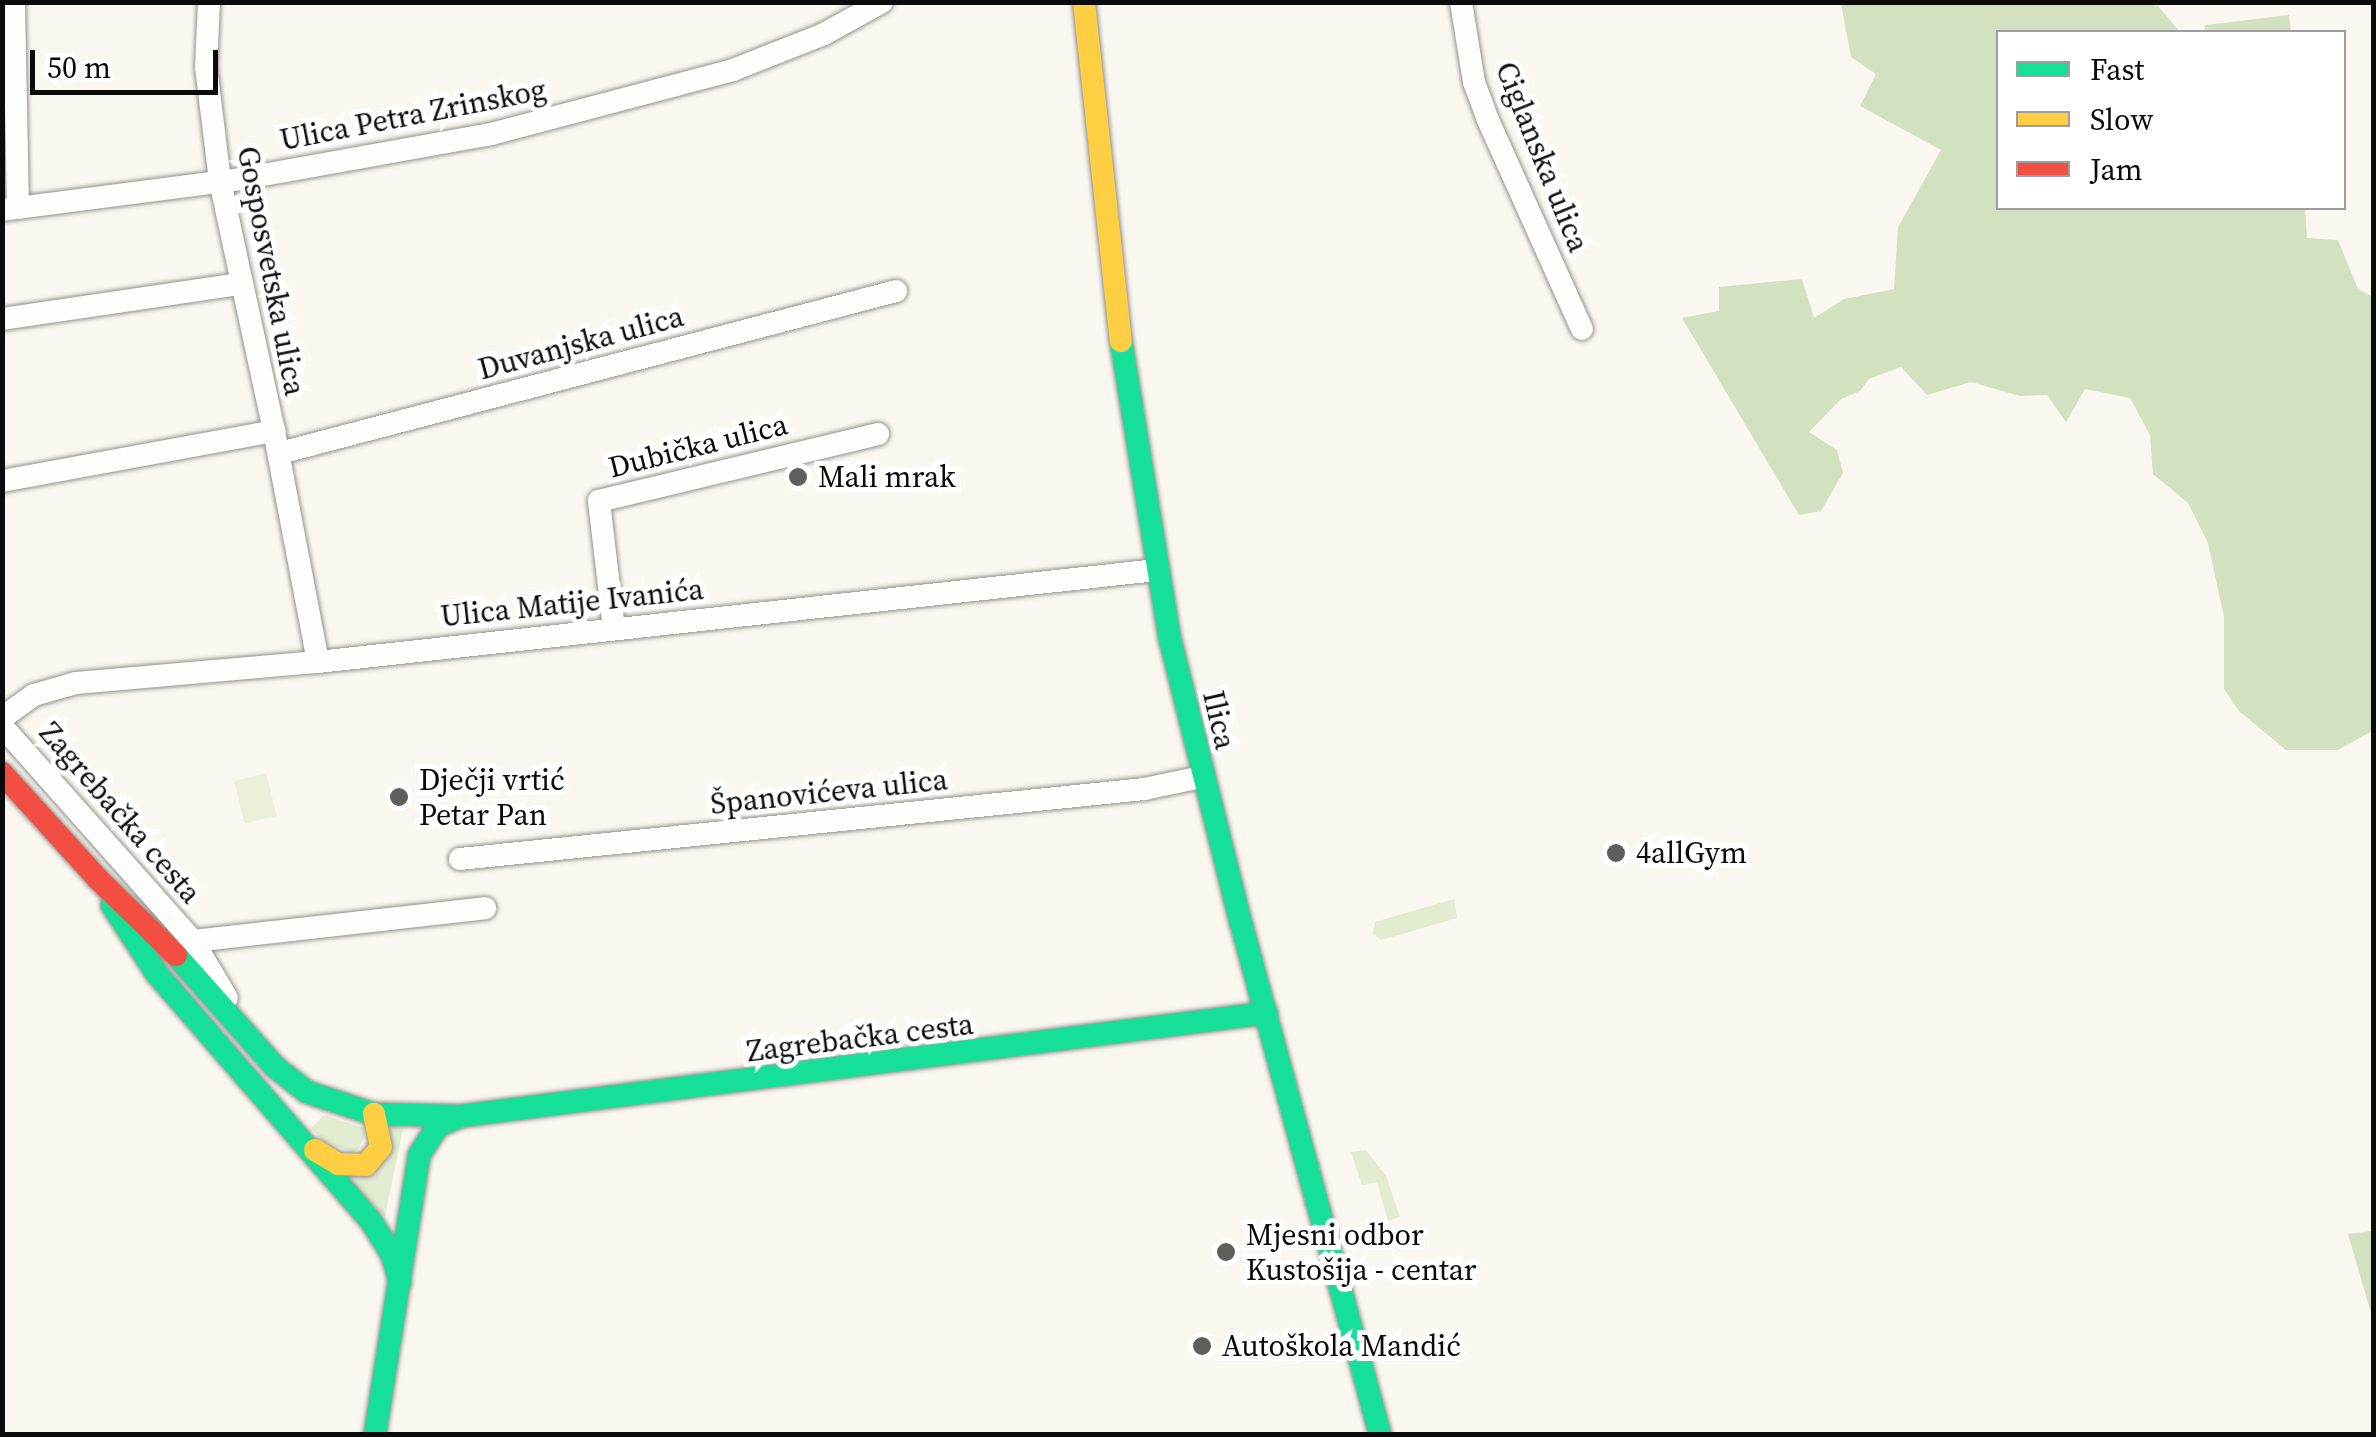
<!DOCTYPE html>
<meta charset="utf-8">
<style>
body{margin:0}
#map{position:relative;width:2376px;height:1437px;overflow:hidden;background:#f9f7ef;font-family:"Source Serif 4",serif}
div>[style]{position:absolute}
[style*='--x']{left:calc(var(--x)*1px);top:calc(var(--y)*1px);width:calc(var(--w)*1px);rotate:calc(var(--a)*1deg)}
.green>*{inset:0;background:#e1ecd1}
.forest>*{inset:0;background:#d2e2c0;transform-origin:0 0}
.pitch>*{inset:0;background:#ebf0db;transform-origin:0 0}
.roads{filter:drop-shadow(0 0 2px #92918e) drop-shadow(0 0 2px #92918e)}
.street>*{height:22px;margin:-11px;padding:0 11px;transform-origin:11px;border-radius:11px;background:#fefefd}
.fast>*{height:22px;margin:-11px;padding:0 11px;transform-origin:11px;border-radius:11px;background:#16e098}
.slow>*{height:22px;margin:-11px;padding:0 11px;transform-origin:11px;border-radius:11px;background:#ffcf43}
.jam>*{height:22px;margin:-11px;padding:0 11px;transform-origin:11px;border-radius:11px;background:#f24e42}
.dots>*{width:28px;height:28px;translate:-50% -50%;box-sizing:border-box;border:5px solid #fff;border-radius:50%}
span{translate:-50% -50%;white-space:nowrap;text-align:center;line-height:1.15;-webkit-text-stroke:10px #fff;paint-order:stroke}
.street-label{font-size:30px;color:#0b0b0b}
.poi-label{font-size:30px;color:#0b0b0b}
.left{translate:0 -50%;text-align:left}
.frame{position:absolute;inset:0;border:5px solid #0b0b0b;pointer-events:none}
.legend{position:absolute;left:1996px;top:30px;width:350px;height:180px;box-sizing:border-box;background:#fff;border:2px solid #9d9d9d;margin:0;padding:12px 18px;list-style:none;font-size:30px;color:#0b0b0b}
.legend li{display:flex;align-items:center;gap:20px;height:50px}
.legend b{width:50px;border:2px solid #9d9d9d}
.scale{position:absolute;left:30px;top:50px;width:188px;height:45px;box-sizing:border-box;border:5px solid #0b0b0b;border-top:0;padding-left:12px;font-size:30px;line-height:35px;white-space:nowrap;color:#0b0b0b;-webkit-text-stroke:8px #fff;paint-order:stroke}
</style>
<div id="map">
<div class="green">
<div style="clip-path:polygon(1454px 899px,1457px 918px,1381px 940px,1373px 934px,1375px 922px)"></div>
<div style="clip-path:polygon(324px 1115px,363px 1128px,365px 1135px,358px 1150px,351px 1152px,323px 1141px,311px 1128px)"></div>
<div style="clip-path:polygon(392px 1126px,403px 1128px,385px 1216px,348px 1181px)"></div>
<div style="clip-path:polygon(1366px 1150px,1386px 1176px,1400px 1217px,1388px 1221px,1377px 1182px,1362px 1185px,1351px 1152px)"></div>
</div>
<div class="forest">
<div style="clip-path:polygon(2132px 2px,2158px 6px,2180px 32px,1998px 32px,1998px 208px,2305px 208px,2307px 238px,2338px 240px,2358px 289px,2373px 297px,2374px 730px,2338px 750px,2286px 750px,2239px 711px,2224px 689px,2224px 617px,2208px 543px,2188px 503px,2153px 474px,2150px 435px,2130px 398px,2085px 389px,2066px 422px,2047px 395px,2020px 396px,1971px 382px,1927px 395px,1901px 367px,1869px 379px,1860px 391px,1841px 399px,1809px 432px,1837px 450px,1843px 473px,1821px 511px,1799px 515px,1682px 318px,1719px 311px,1719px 287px,1802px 279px,1814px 318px,1844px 299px,1894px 289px,1898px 227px,1941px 150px,1860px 106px,1876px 74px,1851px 57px,1841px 3px)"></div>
<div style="left:2289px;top:15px;width:17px;height:85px;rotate:83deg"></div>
<div style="clip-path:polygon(2373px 1231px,2374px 1231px,2373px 1320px,2348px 1234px)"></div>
</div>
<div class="pitch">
<div style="left:266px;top:773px;width:44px;height:33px;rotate:76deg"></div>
</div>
<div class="roads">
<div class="street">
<div style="--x:14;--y:2;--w:206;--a:88.9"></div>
<div style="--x:209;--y:2;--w:65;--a:92.6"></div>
<div style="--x:206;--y:67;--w:115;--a:83"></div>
<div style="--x:220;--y:181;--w:256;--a:77.8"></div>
<div style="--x:1461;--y:2;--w:81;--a:80.8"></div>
<div style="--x:1474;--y:82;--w:40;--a:69.8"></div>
<div style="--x:1488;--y:120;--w:229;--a:65.8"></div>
<div style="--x:2;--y:210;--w:241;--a:-7.4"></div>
<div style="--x:241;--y:179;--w:254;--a:-10.2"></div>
<div style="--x:491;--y:134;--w:250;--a:-14.8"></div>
<div style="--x:733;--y:70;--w:98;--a:-21.6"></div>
<div style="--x:824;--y:34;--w:66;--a:-28.9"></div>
<div style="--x:2;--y:319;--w:240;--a:-8.4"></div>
<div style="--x:280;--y:453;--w:637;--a:-14.73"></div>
<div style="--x:2;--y:481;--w:277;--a:-10.4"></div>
<div style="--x:274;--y:431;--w:235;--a:79.2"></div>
<div style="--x:614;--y:629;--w:129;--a:-96.7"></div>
<div style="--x:599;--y:501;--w:287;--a:-13.5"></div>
<div style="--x:2;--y:718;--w:39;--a:-36"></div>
<div style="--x:34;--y:695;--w:44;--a:-15.9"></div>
<div style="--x:76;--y:683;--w:243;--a:-5"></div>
<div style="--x:318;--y:662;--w:844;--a:-6.26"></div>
<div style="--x:2;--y:726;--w:288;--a:48.4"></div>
<div style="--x:193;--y:941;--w:66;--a:59.2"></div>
<div style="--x:460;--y:859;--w:688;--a:-5.84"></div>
<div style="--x:1144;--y:789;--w:59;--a:-11.7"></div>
<div style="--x:193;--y:941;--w:294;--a:-6.4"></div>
</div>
<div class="fast">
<div style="--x:1121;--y:341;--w:302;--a:80.7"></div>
<div style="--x:1170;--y:639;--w:293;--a:76"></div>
<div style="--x:1241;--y:923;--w:530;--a:74.78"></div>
<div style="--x:112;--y:905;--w:82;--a:56.9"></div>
<div style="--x:157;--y:974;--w:327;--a:49.1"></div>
<div style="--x:371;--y:1221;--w:40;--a:58"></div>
<div style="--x:392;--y:1255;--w:28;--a:73"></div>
<div style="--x:176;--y:955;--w:149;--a:48.5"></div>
<div style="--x:275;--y:1067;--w:41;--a:38"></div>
<div style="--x:307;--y:1092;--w:71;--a:18.2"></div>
<div style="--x:374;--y:1114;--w:87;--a:1.3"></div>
<div style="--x:461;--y:1116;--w:812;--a:-7.29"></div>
<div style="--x:375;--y:1434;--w:282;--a:-81"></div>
<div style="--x:419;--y:1155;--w:35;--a:-57"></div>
<div style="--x:438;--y:1126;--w:25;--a:-23"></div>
</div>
<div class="slow">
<div style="--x:1084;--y:2;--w:341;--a:83.8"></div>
<div style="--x:315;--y:1150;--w:27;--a:31"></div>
<div style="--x:338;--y:1164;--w:28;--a:2"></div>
<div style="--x:366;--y:1165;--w:23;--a:-50"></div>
<div style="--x:381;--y:1147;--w:34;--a:-102"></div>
</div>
<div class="jam">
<div style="--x:2;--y:773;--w:143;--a:47.8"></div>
<div style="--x:98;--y:879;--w:109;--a:44.3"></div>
</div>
</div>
<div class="dots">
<div style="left:798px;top:477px;background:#5e5e5b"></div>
<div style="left:399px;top:797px;background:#5e5e5b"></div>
<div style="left:1616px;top:853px;background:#5e5e5b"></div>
<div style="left:1226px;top:1252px;background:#5e5e5b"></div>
<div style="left:1202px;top:1346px;background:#5e5e5b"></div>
</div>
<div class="street-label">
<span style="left:413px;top:115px;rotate:-11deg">Ulica Petra Zrinskog</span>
<span style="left:1542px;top:157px;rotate:68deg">Ciglanska ulica</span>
<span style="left:271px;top:271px;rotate:79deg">Gosposvetska ulica</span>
<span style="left:581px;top:343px;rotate:-15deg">Duvanjska ulica</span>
<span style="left:698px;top:446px;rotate:-14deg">Dubička ulica</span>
<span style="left:572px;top:603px;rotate:-6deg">Ulica Matije Ivanića</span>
<span style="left:1219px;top:720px;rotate:77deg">Ilica</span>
<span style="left:829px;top:792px;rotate:-6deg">Španovićeva ulica</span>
<span style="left:120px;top:813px;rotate:49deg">Zagrebačka cesta</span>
<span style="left:860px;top:1038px;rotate:-7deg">Zagrebačka cesta</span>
</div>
<div class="poi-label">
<span class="left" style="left:818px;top:477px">Mali mrak</span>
<span class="left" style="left:419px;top:797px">Dječji vrtić<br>Petar Pan</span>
<span class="left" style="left:1636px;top:853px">4allGym</span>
<span class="left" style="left:1246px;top:1252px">Mjesni odbor<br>Kustošija - centar</span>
<span class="left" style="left:1222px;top:1346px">Autoškola Mandić</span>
</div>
<div class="frame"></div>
<ul class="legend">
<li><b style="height:12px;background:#16e098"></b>Fast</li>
<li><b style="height:12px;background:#ffcf43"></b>Slow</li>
<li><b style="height:12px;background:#f24e42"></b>Jam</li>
</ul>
<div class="scale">50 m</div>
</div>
